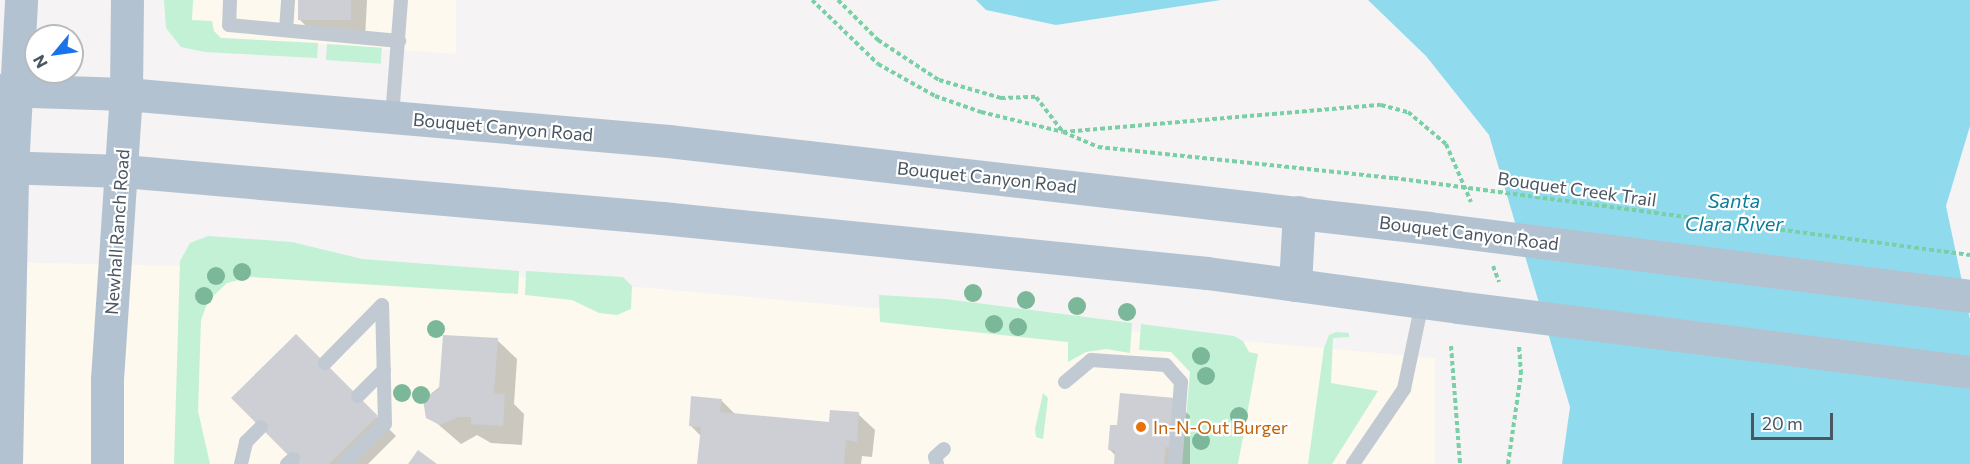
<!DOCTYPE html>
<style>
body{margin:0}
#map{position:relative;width:1970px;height:464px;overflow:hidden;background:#f5f3f3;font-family:Commissioner,sans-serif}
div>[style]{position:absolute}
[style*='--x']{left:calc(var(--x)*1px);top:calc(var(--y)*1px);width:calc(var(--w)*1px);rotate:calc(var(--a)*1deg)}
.commercial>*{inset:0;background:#fdf9ef}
.green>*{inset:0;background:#c3f1d5;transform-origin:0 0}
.water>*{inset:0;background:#90daee}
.shadow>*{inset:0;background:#0003}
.building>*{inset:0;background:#cdcfd5;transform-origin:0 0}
.path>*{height:4px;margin-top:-2px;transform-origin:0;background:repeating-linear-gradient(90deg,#7ad0a6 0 4.5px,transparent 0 7.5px)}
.lane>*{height:14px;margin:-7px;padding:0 7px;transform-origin:7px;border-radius:7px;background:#c1cad2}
.primary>*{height:33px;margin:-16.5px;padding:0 16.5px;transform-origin:16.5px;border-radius:16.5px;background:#b3c2d1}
.path-bridge>*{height:4px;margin-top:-2px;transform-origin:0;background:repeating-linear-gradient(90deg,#7ad0a6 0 4.5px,transparent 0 7.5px)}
.primary-bridge>*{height:33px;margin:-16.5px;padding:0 16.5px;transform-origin:16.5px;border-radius:16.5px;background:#b3c2d1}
.trees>*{width:18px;height:18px;margin:-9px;border-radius:50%;background:#7bb799}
.dots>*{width:16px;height:16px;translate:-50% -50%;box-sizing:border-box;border:3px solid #fff;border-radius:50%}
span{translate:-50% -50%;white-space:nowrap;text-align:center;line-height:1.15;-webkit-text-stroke:4.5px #fff;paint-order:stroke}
.street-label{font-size:18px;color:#4a5661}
.food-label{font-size:18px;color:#c56008}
.left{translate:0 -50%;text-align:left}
.water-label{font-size:20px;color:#0c7c9b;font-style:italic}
.north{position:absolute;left:24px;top:24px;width:60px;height:60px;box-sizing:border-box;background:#fff;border:2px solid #b7bbc0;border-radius:50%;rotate:241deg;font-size:16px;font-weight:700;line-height:24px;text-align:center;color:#4a5661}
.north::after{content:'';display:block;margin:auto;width:21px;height:27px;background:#1a73e8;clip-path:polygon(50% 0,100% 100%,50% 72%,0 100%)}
.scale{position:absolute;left:1751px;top:413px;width:82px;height:27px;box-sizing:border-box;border:3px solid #4a5661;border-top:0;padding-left:8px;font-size:18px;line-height:21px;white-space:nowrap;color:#4a5661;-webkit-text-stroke:4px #fff;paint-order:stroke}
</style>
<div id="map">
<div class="commercial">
<div style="clip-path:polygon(183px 0,456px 0,456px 54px,183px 35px)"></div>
<div style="clip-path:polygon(0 262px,468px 272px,1435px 358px,1435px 464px,0 464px)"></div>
</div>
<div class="green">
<div style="clip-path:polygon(164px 0,193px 0,192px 20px,212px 21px,214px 31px,221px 38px,318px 43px,317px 58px,205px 52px,181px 47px,166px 28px)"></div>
<div style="left:327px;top:44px;width:55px;height:16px;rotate:4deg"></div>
<div style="clip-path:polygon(208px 236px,292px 242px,362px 259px,519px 271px,518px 294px,251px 277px,227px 283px,208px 301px,201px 320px,198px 411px,210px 464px,174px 464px,180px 261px,190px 243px)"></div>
<div style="clip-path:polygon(526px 271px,623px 277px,632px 286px,631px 309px,617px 315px,599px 313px,572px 300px,525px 295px)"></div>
<div style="clip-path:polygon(879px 295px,945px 299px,1132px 323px,1130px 353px,1106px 349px,1086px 352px,1068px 362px,1068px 342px,880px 322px)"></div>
<div style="clip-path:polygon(1141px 324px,1234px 336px,1243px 341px,1249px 352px,1258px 354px,1238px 464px,1182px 464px,1190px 372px,1171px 352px,1139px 350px)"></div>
<div style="clip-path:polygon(1336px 332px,1349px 333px,1349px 337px,1333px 338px,1331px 383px,1378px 391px,1332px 464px,1308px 464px,1324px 348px,1329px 335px)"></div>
<div style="clip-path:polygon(1043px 393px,1048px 398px,1043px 439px,1036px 437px,1035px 429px)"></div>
</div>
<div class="water">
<div style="clip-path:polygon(976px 0,1221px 0,1056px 25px,986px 10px)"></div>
<div style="clip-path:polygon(1368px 0,1970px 0,1970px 126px,1946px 206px,1970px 319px,1970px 464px,1562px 464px,1570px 407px,1489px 135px,1426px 56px)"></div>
</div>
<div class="shadow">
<div style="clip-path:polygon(299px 0,367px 0,365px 39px,315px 35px,299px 19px)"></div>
<div style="clip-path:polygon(296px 336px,396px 436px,368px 464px,299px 464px)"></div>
<div style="clip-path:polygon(497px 340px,517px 359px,514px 404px,524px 414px,522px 445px,491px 443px,477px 435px,461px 444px,425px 413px,427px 397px)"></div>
<div style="clip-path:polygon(721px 400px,735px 414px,831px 423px,858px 414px,875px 430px,872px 457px,862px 456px,861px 464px,699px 464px,701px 436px,690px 425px)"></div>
<div style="clip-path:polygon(1174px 400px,1190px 416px,1190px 464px,1116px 464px,1116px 456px,1109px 449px,1119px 427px)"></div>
</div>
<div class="building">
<div style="left:298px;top:0;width:53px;height:20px"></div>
<div style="clip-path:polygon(296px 334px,378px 416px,329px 464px,297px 464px,231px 398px)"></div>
<div style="clip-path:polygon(443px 335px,498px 338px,494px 393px,505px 394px,503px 426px,471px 424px,471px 417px,458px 417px,440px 425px,426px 418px,423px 400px,439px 389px)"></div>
<div style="clip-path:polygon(1120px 393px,1175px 398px,1174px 448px,1166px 447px,1164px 464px,1114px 464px,1115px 450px,1108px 450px,1110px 425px,1117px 425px)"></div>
<div style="clip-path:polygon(691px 396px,722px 399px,720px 412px,829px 422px,830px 410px,859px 412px,857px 442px,846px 440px,844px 464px,697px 464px,701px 427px,689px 426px)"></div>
<div style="clip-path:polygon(418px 450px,437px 464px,408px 464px)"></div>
</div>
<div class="path">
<div style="--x:812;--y:0;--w:92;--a:44.1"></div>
<div style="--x:878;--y:64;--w:65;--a:29.3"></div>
<div style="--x:935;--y:96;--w:49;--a:19.2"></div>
<div style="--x:981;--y:112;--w:84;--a:13.7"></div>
<div style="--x:1063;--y:132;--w:319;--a:-4.9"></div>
<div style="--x:1381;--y:105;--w:28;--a:15"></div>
<div style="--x:1408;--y:112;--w:50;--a:40.1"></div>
<div style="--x:1446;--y:144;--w:63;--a:66.7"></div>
<div style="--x:838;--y:0;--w:57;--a:45"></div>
<div style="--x:878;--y:40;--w:73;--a:33.3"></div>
<div style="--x:939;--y:80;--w:65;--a:16.2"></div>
<div style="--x:1001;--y:98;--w:35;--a:-2"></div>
<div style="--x:1036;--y:97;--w:44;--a:52.4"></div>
<div style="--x:1063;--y:132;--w:38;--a:23"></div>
<div style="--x:1098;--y:147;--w:298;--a:6"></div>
<div style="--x:1493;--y:266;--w:17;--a:69"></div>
<div style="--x:1451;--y:346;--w:118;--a:85.6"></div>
<div style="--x:1508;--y:464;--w:91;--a:-81.8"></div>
<div style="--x:1521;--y:374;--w:28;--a:-94"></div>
</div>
<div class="lane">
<div style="--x:230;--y:0;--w:25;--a:92"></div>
<div style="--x:229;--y:25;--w:171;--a:5.4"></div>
<div style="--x:286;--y:30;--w:30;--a:-86"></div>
<div style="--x:392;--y:117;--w:117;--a:-85.6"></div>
<div style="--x:325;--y:363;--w:81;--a:-45.5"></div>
<div style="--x:1065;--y:382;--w:34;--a:-40"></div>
<div style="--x:1091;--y:360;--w:75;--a:3.8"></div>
<div style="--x:1166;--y:365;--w:23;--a:49"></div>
<div style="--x:1181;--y:382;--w:82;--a:94.2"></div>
<div style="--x:358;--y:396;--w:37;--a:-45"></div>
<div style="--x:241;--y:464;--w:23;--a:-77"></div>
<div style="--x:246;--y:442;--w:21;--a:-45"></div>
<div style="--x:287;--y:464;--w:8;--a:-40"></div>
<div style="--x:344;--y:464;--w:57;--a:-44.3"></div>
<div style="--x:385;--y:424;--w:119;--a:-91.4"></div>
<div style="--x:937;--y:464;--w:7;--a:-106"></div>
<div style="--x:935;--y:457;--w:12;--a:-42"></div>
<div style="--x:1353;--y:464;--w:91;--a:-55.8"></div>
<div style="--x:1404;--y:389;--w:88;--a:-78.2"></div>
</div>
<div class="primary">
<div style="--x:0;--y:90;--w:126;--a:1.8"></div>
<div style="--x:126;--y:94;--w:544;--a:4.96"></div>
<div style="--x:668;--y:141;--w:766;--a:6.52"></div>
<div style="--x:0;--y:167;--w:123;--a:1.9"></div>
<div style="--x:123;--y:171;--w:541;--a:4.98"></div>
<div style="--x:662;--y:218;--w:548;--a:5.76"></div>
<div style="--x:1207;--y:273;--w:252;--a:7.7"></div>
<div style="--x:1295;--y:285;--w:73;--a:-86.9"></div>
<div style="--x:6;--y:464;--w:296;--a:-88.8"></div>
<div style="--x:12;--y:168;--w:168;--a:-86.9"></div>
<div style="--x:107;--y:464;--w:85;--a:-90"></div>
<div style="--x:107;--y:379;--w:286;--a:-86.2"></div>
<div style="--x:126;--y:94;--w:94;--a:-89.4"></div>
</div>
<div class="path-bridge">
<div style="--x:1394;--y:178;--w:581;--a:7.61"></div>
</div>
<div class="primary-bridge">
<div style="--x:1429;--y:228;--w:545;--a:7.16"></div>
<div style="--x:1457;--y:307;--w:517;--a:7.22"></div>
</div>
<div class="trees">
<div style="left:242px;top:272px"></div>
<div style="left:216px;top:276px"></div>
<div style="left:973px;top:293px"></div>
<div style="left:204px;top:296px"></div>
<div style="left:1026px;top:300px"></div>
<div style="left:1077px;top:306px"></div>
<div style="left:1127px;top:312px"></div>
<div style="left:994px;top:324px"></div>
<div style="left:1018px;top:327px"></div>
<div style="left:436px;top:329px"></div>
<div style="left:1201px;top:356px"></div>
<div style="left:1206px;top:376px"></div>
<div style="left:402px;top:393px"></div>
<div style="left:421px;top:395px"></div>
<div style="left:1239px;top:416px"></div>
<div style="left:1201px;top:441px"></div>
</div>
<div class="dots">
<div style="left:1141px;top:427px;background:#e8710a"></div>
</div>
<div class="street-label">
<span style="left:503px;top:127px;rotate:5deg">Bouquet Canyon Road</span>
<span style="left:987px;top:177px;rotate:6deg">Bouquet Canyon Road</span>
<span style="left:1577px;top:189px;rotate:8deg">Bouquet Creek Trail</span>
<span style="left:117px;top:232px;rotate:-86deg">Newhall Ranch Road</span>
<span style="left:1469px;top:233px;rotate:7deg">Bouquet Canyon Road</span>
</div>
<div class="food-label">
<span class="left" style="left:1153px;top:427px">In-N-Out Burger</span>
</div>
<div class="water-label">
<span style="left:1734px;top:212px">Santa<br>Clara River</span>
</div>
<div class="north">N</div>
<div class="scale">20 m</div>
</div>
